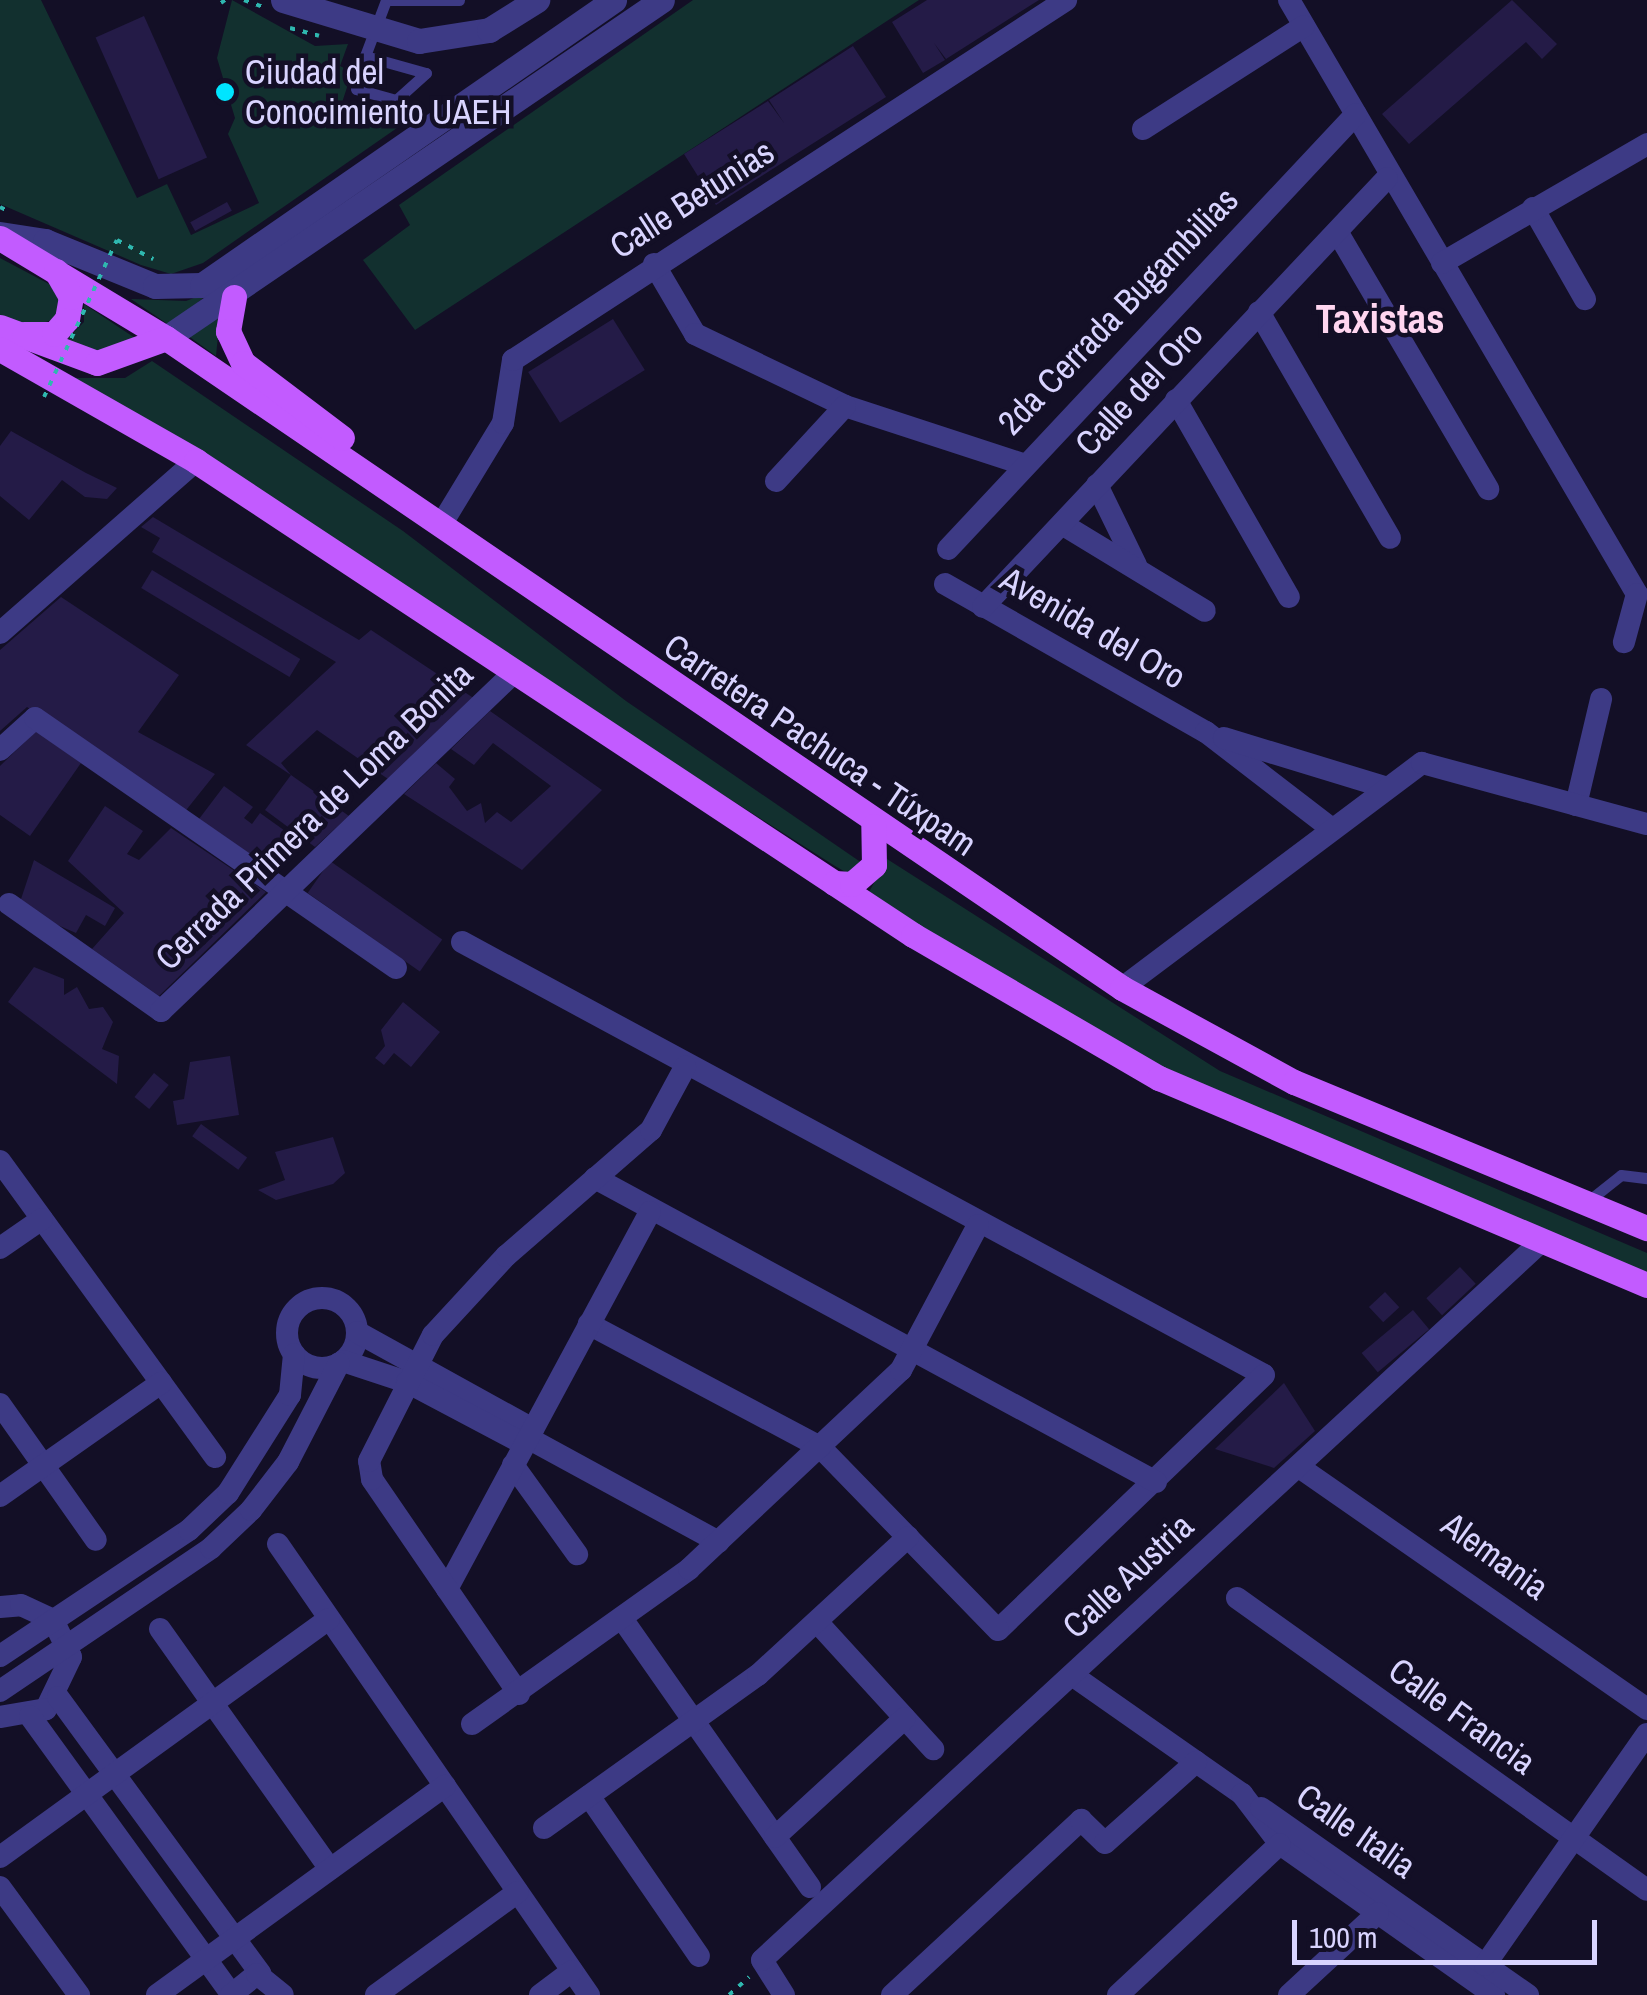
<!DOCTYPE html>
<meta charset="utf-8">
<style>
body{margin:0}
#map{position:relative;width:1647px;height:1995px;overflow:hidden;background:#130f26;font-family:"Archivo Narrow",sans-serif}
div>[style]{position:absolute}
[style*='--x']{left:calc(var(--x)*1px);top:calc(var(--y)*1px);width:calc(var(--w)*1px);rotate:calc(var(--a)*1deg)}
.green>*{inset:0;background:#12302f}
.building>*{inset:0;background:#241b47;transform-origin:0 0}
.path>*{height:4px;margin-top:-2px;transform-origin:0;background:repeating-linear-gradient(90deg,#2fb8b0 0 5px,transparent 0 13px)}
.service>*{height:11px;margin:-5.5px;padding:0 5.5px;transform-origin:5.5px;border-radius:5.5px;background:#3d3a85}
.minor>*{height:22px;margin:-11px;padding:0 11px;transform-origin:11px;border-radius:11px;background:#3d3a85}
.minor>.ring{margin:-11px;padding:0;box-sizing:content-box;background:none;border:22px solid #3d3a85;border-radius:50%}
.tertiary>*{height:25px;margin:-12.5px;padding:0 12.5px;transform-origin:12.5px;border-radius:12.5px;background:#3d3a85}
.primary>*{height:25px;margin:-12.5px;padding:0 12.5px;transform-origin:12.5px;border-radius:12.5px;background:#c25bff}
.path-bridge>*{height:4px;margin-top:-2px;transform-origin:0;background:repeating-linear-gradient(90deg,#2fb8b0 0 5px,transparent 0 13px)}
.dots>*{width:28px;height:28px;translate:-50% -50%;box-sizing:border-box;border:5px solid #130f26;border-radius:50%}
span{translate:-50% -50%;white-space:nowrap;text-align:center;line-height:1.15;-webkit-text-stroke:9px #130f26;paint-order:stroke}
.poi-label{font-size:35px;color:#d9d4ff}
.left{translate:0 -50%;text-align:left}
.street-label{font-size:35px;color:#d9d4ff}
.quarter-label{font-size:40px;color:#ffd6f0;font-weight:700}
.scale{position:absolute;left:1292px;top:1920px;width:305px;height:45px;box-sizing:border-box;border:5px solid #d9d4ff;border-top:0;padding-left:12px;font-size:30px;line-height:35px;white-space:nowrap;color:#d9d4ff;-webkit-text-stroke:8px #130f26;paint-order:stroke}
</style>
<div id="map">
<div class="green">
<div style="clip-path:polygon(0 0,41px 0,137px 198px,167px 184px,191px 235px,259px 203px,228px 134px,235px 118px,217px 58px,232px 0,315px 46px,348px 44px,340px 66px,352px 72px,338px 115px,397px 128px,203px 263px,171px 274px,141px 265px,0 204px)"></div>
<div style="clip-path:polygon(693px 0,919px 0,415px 330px,363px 260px,410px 225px,399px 205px)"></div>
<div style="clip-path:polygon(0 258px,49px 284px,59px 296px,55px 319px,30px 327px,0 315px)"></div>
<div style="clip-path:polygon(212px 291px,169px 325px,131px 299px,186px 301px)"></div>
<div style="clip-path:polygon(84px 304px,141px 342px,96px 353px,63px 343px,84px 322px)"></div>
<div style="clip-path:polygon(225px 310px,219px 326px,216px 356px,187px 335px)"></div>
<div style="clip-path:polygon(152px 361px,403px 531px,626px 701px,862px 863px,849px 874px,835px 866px,69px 378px,125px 378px)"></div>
<div style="clip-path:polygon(887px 859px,1220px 1071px,1647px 1253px,1647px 1277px,1206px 1092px,927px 936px,869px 892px)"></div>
</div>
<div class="building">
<div style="clip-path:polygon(927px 0,1039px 0,946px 59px,934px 43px,945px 60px,923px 73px,892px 22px)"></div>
<div style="clip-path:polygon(1512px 0,1557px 44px,1542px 59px,1526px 42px,1409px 144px,1382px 114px)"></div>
<div style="left:144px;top:16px;width:155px;height:53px;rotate:66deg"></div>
<div style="clip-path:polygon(853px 46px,886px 97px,716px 205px,684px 154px,768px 101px,784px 123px,769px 100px)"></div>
<div style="left:227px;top:202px;width:10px;height:42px;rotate:61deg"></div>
<div style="left:613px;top:319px;width:60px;height:100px;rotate:58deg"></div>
<div style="clip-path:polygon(11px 431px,86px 473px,117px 488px,107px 499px,85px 497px,62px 480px,29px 520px,0 496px,0 446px)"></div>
<div style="clip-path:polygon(153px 517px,359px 640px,371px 630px,475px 699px,388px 779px,317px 730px,281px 763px,291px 775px,246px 745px,336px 662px,152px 552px,160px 538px,141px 527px)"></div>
<div style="left:152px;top:570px;width:173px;height:21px;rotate:31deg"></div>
<div style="clip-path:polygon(61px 597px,179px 675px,138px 732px,215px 774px,183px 814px,27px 707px,0 731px,0 650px)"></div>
<div style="clip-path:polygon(490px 711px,602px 790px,522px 870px,404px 794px,436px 763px,455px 779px,449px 787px,467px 811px,481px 803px,485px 823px,497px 812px,511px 822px,551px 786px,493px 743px,474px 765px,451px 749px)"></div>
<div style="clip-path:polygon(36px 731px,81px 763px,30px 836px,0 815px,0 766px)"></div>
<div style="clip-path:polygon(291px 775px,349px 816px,315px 847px,265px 810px)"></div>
<div style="clip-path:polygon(224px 786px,253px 807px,244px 818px,252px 824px,260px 813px,295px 838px,271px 869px,199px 819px)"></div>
<div style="clip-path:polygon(105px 806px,143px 831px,127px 854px,139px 860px,171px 828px,266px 892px,159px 996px,92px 949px,124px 913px,68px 861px)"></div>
<div style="clip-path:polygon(34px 860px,115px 908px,105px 926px,86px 915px,76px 933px,18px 908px)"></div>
<div style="left:330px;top:861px;width:137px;height:39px;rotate:35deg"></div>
<div style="clip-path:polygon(34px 967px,64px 979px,64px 995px,77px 987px,89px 1009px,103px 1007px,113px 1022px,102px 1049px,119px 1056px,117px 1084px,8px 1002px)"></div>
<div style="clip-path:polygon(403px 1002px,440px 1032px,411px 1067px,394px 1053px,384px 1065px,375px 1058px,385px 1046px,381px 1030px)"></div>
<div style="clip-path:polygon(230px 1056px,239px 1115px,177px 1125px,173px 1101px,184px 1099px,190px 1062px)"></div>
<div style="left:154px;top:1073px;width:19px;height:31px;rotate:39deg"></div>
<div style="left:201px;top:1124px;width:57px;height:15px;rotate:36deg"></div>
<div style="clip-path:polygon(333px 1137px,345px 1173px,333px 1184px,276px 1200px,258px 1190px,285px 1180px,275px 1152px)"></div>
<div style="left:1460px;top:1267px;width:23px;height:46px;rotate:47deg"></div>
<div style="left:1385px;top:1292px;width:21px;height:22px;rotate:47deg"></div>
<div style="left:1413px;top:1310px;width:25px;height:67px;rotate:50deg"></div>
<div style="clip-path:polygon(1284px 1383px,1315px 1431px,1274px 1468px,1215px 1449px)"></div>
</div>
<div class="path">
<div style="--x:244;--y:0;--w:20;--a:20"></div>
<div style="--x:221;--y:3;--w:5;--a:-37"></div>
<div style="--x:290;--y:28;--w:30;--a:15"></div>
<div style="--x:0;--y:207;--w:11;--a:27"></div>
<div style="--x:117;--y:240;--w:41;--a:27.8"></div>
<div style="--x:729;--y:1995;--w:27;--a:-42"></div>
</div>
<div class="service">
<div style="--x:386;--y:0;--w:73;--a:0"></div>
<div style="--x:365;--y:56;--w:63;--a:15.6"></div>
<div style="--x:426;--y:73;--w:40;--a:138"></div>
<div style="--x:396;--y:100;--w:41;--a:-164.6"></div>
<div style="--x:356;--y:89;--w:34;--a:-75"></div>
<div style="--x:365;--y:56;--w:60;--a:-69.4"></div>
<div style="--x:1587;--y:1202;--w:43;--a:-38.5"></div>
<div style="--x:1621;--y:1175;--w:26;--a:7"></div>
</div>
<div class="minor">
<div style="--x:1289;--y:0;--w:688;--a:59.64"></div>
<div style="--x:1637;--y:594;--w:50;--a:105.2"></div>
<div style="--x:1143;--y:129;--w:191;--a:-32.6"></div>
<div style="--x:1533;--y:208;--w:105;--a:60.3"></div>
<div style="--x:1338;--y:233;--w:297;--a:59.6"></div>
<div style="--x:1442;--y:263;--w:237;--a:-30.1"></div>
<div style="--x:654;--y:264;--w:81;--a:59.6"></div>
<div style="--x:695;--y:334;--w:166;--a:25.6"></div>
<div style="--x:845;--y:406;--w:189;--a:18.1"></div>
<div style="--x:1259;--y:312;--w:261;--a:59.9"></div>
<div style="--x:1176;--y:400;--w:227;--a:60.2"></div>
<div style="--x:776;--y:481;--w:102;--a:-47.4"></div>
<div style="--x:1097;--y:485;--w:89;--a:64"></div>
<div style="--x:1062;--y:524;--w:167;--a:31.3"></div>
<div style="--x:441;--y:525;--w:119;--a:-58.7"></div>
<div style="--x:503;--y:423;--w:64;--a:-81"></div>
<div style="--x:513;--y:360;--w:660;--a:-33.06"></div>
<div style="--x:948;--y:549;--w:596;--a:-46.83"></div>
<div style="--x:945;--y:584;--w:300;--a:29.6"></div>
<div style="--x:1206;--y:732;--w:159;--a:37.6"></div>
<div style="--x:983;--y:607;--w:589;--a:-46.72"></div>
<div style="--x:0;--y:633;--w:261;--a:-41.3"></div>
<div style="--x:1224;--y:738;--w:167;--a:17"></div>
<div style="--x:0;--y:750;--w:47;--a:-42.4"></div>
<div style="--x:35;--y:718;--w:439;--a:34.7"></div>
<div style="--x:1576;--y:805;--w:109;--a:-76.7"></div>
<div style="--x:9;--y:904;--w:186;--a:35.1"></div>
<div style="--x:161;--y:1011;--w:491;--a:-43.8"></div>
<div style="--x:462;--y:942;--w:911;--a:28.36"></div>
<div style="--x:1264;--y:1375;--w:368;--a:136.2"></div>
<div style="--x:998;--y:1630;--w:255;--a:-134.2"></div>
<div style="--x:820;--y:1447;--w:262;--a:-152"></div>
<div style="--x:1122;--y:988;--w:375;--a:-36.9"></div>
<div style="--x:1422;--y:763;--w:233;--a:15.2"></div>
<div style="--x:0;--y:1161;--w:366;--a:54"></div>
<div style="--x:595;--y:1178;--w:638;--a:28.45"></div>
<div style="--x:0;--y:1248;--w:51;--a:-34.6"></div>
<div class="ring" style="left:287px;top:1298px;width:48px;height:48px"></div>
<div style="--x:357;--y:1332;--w:201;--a:28.9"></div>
<div style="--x:343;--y:1361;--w:67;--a:18.2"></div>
<div style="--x:407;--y:1382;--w:132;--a:27.9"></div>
<div style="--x:0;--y:1404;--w:166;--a:54.8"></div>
<div style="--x:528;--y:1438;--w:217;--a:28.6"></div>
<div style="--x:513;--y:1465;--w:110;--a:54.3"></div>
<div style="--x:1299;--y:1467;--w:424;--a:34.8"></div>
<div style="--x:0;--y:1496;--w:197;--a:-35.1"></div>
<div style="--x:278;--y:1544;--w:548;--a:55.41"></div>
<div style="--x:447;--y:1589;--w:428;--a:-61.7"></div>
<div style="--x:1237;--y:1598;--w:503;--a:35.46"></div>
<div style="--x:0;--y:1607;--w:21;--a:-5"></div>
<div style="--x:21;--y:1605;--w:35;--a:25"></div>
<div style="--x:53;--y:1620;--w:41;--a:64.1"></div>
<div style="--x:71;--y:1657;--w:58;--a:115.7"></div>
<div style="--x:46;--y:1709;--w:47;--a:170.1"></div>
<div style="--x:623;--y:1620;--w:326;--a:55"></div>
<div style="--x:818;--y:1623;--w:171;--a:47.6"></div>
<div style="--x:160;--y:1629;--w:294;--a:54.7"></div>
<div style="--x:0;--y:1656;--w:227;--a:-33.7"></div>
<div style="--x:189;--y:1530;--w:54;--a:-43.5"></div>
<div style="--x:228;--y:1493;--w:116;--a:-57.7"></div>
<div style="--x:290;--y:1395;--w:41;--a:-84.4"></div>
<div style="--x:1072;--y:1675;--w:208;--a:35"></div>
<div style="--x:1242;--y:1794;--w:63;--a:52.8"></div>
<div style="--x:1280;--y:1844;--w:262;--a:35.2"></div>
<div style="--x:0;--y:1691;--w:255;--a:-34.1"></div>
<div style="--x:211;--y:1548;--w:55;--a:-43.5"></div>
<div style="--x:251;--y:1510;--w:61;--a:-52.4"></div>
<div style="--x:288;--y:1462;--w:111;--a:-62.7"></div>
<div style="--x:519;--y:1694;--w:260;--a:-124.4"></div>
<div style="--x:372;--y:1479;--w:18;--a:-99"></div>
<div style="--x:369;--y:1461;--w:141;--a:-63.1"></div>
<div style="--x:433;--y:1335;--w:108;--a:-47.3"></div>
<div style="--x:506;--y:1256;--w:192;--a:-41"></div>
<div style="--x:651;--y:1130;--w:72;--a:-61.6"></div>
<div style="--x:58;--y:1697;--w:343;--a:53.8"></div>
<div style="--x:30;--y:1716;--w:343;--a:54.1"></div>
<div style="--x:472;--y:1724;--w:267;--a:-35.5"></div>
<div style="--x:689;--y:1569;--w:291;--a:-43.2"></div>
<div style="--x:901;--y:1370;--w:164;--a:-62"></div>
<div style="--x:589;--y:1796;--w:194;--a:55.5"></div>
<div style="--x:1261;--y:1808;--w:326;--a:35"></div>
<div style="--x:544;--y:1828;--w:263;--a:-35.6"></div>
<div style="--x:758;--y:1675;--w:204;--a:-42.6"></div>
<div style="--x:775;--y:1837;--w:176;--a:-42.5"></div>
<div style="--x:0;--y:1857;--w:406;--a:-35.9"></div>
<div style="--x:0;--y:1887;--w:134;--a:53.8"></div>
<div style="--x:1485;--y:1965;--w:282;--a:-55"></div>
<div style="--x:157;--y:1995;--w:356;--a:-36"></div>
<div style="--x:231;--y:1995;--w:33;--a:-39"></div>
<div style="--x:257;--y:1974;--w:33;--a:39"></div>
<div style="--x:376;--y:1995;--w:175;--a:-36"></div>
<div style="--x:540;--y:1995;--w:40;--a:-37"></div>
<div style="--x:784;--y:1995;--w:41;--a:-122.2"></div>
<div style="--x:762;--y:1960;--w:1059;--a:-42.67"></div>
<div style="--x:892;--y:1995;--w:258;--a:-42.8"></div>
<div style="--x:1081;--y:1820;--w:33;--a:44"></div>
<div style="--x:1105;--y:1843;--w:122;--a:-41.7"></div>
<div style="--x:1118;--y:1995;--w:221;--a:-43"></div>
<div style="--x:1289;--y:1995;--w:121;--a:-42.7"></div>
</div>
<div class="tertiary">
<div style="--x:283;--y:0;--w:142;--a:16.8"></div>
<div style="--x:419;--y:41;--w:71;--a:-8.9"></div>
<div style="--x:489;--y:30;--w:57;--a:-32"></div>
<div style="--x:0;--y:234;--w:46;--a:8.8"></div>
<div style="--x:45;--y:241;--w:119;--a:22.2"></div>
<div style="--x:155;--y:286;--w:47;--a:-1.2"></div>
<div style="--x:202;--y:285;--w:501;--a:-34.67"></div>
<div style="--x:166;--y:338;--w:600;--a:-34.27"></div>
</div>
<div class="primary">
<div style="--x:0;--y:238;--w:194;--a:31.1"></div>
<div style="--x:166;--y:338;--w:1156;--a:34.21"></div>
<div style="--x:1122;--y:988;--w:196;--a:28.7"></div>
<div style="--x:1294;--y:1082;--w:382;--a:22.5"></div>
<div style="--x:234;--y:297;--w:35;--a:100"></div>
<div style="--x:228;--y:331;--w:35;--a:65"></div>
<div style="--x:243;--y:363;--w:124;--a:37.1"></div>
<div style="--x:0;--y:327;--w:103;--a:20.4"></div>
<div style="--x:97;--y:363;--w:73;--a:-19.9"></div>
<div style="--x:24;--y:334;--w:30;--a:0"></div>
<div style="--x:54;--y:334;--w:20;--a:-49"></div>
<div style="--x:67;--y:319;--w:22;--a:-80"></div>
<div style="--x:71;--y:297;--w:30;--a:-120"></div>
<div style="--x:0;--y:349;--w:226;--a:29.7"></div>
<div style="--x:196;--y:461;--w:860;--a:33.47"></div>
<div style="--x:913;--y:935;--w:285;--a:30.2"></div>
<div style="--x:1159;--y:1078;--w:530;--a:22.99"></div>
<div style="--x:834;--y:883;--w:18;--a:3"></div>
<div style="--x:852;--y:884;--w:29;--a:-41"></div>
<div style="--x:874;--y:865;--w:39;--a:-91"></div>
</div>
<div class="path-bridge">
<div style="--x:44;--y:397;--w:173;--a:-65.1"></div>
</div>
<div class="dots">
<div style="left:225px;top:92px;background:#00e5ff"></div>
</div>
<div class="poi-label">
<span class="left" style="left:245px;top:92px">Ciudad del<br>Conocimiento UAEH</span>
</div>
<div class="street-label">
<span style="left:692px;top:199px;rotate:-33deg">Calle Betunias</span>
<span style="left:1118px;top:311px;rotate:-46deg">2da Cerrada Bugambilias</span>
<span style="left:1139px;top:389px;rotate:-47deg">Calle del Oro</span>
<span style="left:1093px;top:628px;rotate:30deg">Avenida del Oro</span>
<span style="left:820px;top:745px;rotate:34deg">Carretera Pachuca - Túxpam</span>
<span style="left:314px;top:816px;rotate:-44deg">Cerrada Primera de Loma Bonita</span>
<span style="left:1495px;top:1556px;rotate:36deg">Alemania</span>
<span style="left:1128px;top:1576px;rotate:-43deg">Calle Austria</span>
<span style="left:1462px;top:1716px;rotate:36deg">Calle Francia</span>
<span style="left:1356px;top:1831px;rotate:35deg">Calle Italia</span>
</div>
<div class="quarter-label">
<span style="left:1380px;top:319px">Taxistas</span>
</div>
<div class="scale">100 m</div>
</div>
